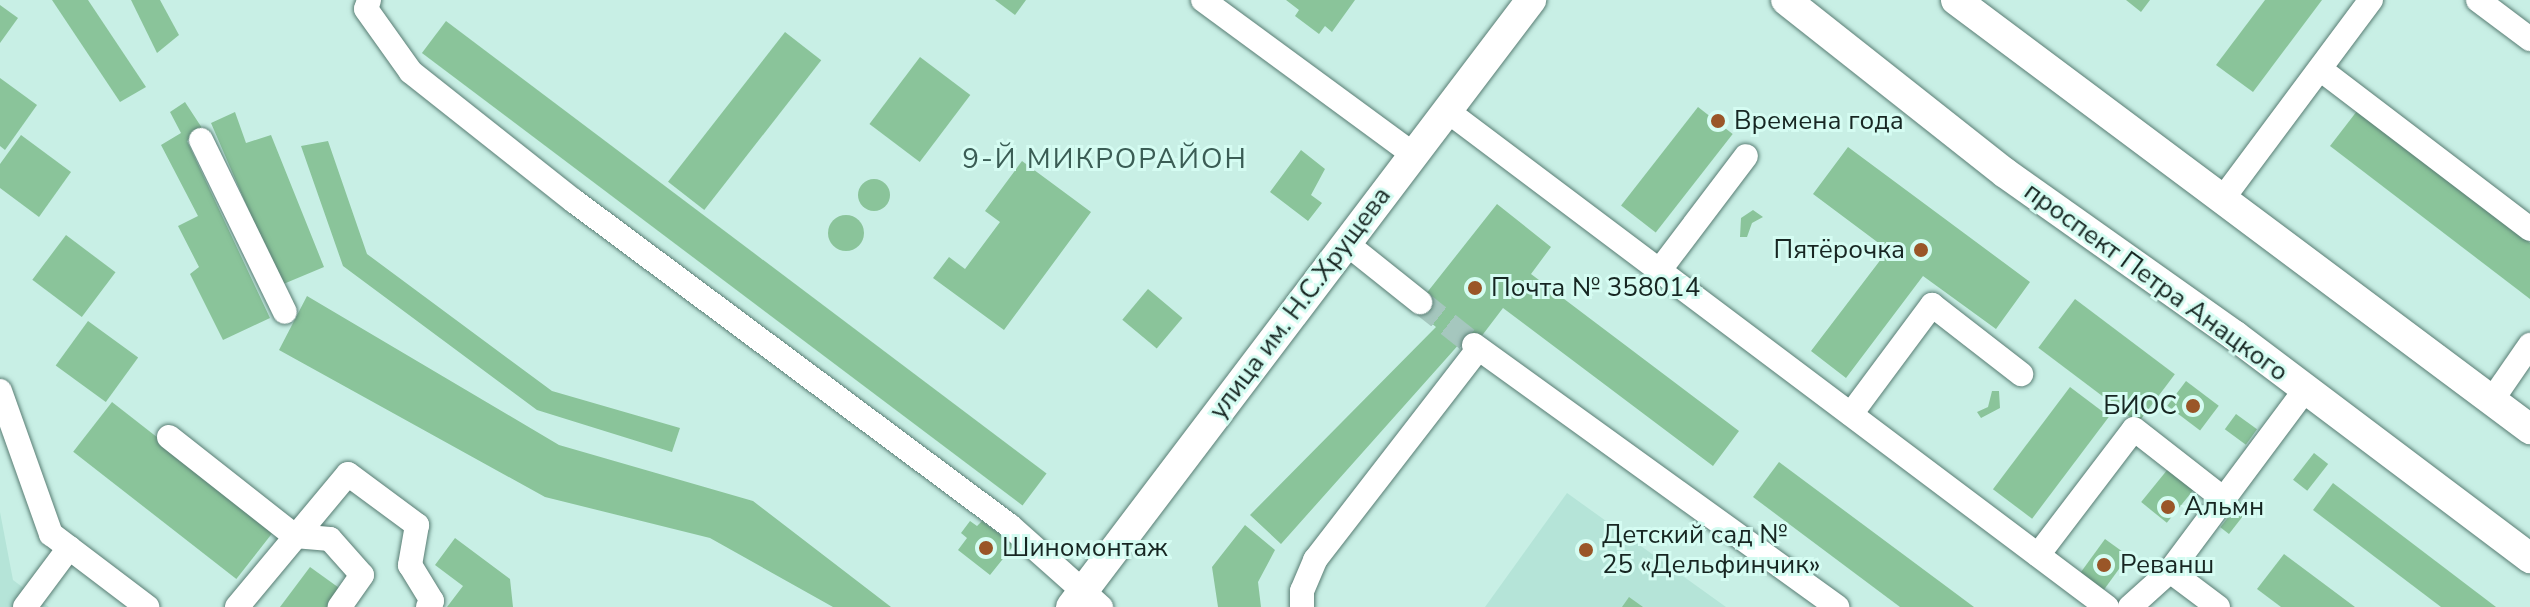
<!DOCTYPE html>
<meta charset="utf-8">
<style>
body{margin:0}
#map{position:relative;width:2530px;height:607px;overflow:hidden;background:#c8efe5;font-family:"Nunito Sans",sans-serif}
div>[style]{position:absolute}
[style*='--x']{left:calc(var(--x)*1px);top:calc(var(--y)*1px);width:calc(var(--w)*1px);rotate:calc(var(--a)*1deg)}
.built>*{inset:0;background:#b5e4d8}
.building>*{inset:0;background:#8ac49a;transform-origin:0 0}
.round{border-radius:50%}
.minor-tunnel>*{height:24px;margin-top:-12px;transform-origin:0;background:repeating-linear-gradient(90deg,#a5c7be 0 24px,transparent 0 36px)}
.roads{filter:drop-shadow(0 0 2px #597d74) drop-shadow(0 0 2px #597d74)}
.minor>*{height:24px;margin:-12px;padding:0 12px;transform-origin:12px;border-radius:12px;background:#fff}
.major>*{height:30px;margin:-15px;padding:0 15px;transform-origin:15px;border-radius:15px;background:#fff}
.dots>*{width:22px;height:22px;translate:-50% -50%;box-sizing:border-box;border:4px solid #d5fcf2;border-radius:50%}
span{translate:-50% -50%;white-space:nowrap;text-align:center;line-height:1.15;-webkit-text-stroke:6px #d5fcf2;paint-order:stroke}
.poi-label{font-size:26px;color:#172622}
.left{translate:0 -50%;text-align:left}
.right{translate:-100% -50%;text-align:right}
.street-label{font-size:26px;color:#172622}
.neighbourhood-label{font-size:28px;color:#3b5d55;letter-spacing:2px}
</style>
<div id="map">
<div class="built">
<div style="clip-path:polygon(1567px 493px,1726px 607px,1485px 607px)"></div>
<div style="clip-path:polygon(0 512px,13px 580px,49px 607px,0 607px)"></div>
</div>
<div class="building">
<div style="clip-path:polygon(52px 0,88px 0,146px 87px,120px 102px)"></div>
<div style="clip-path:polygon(131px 0,160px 0,179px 35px,157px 53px)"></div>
<div style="clip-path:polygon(995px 0,1026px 0,1015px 15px)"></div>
<div style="clip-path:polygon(1286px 0,1355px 0,1332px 32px,1325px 26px,1319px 34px,1295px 16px,1299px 10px)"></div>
<div style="clip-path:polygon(2126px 0,2150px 0,2141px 12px)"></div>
<div style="clip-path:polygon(2265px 0,2322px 0,2253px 92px,2216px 65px)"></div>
<div style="clip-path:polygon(0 5px,18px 18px,0 43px)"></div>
<div style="left:446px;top:21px;width:752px;height:40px;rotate:37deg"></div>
<div style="left:785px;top:32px;width:46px;height:190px;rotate:38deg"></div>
<div style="left:920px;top:57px;width:63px;height:84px;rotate:37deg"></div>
<div style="clip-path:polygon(0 78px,37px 105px,5px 150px,0 146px)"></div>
<div style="clip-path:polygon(185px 102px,202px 128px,187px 141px,270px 318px,223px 340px,190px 274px,199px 267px,178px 226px,198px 216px,161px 145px,181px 133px,170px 112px)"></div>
<div style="left:1698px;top:107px;width:44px;height:125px;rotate:38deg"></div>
<div style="clip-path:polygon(2357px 111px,2530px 243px,2530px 299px,2330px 146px)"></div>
<div style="clip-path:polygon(235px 112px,246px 143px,271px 135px,324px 267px,281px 285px,211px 123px)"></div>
<div style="clip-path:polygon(21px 135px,71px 172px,39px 217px,0 188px,0 164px)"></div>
<div style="clip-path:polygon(328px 141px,367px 254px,552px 391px,680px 428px,672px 452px,537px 410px,343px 266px,301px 146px)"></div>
<div style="clip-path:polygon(1848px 147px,2030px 282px,1996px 329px,1923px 276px,1846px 378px,1811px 351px,1888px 250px,1813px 194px)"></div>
<div style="clip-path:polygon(1301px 150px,1325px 169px,1311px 195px,1322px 203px,1308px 221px,1270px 192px)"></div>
<div style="clip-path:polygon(1022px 161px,1091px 212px,1004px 330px,933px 278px,949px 257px,965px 269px,1000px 222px,985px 211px)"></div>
<div class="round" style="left:858px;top:179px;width:32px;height:32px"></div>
<div style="clip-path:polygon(1497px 204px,1551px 247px,1531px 274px,1739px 431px,1713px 466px,1503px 308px,1471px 350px,1461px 342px,1281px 544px,1250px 515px,1436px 327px,1414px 309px)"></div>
<div style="clip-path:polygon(1753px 210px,1763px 217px,1752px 223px,1747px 237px,1740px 237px,1741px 218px)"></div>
<div class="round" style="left:828px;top:215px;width:36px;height:36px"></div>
<div style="left:66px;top:235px;width:62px;height:56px;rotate:37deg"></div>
<div style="left:1148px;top:289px;width:45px;height:40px;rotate:40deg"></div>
<div style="clip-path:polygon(307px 296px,559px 445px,753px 501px,891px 607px,833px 607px,710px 538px,545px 497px,279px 350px)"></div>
<div style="left:2075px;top:299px;width:125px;height:61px;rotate:37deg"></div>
<div style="left:88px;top:321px;width:62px;height:55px;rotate:36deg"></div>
<div style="left:2186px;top:381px;width:41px;height:31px;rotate:37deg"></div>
<div style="left:2070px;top:387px;width:49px;height:128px;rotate:37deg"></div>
<div style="clip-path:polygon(1992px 391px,1999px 391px,2000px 408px,1981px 418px,1977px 412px,1988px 407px)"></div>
<div style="left:112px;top:402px;width:207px;height:63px;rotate:38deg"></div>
<div style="left:2236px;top:414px;width:26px;height:19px;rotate:36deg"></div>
<div style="left:2314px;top:453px;width:18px;height:34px;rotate:38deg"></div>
<div style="clip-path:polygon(1779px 462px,1974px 607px,1900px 607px,1753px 497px)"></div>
<div style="left:2172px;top:464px;width:33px;height:49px;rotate:39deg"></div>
<div style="clip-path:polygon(2333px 483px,2496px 607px,2441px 607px,2313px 510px)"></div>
<div style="left:2240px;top:502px;width:11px;height:32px;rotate:38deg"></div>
<div style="clip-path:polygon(970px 521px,977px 526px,982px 521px,1014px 545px,990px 575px,958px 550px,967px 538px,961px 533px)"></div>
<div style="clip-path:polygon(1245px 525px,1275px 550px,1258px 582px,1261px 607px,1218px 607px,1212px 567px)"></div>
<div style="clip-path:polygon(455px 538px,510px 579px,513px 607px,447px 607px,463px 586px,435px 565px)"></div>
<div style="left:2105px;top:539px;width:29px;height:43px;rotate:36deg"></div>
<div style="clip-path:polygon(2284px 554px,2355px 607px,2281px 607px,2257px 589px)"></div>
<div style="clip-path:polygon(310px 567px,342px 590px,330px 607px,280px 607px)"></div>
<div style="clip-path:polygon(1629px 597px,1643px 607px,1622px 607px)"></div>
</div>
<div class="minor-tunnel">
<div style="--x:1420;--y:302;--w:69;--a:38.5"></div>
</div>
<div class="roads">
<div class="minor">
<div style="--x:369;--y:0;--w:9;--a:108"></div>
<div style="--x:366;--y:9;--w:77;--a:54.5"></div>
<div style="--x:411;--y:72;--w:208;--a:38.4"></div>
<div style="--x:574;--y:201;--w:544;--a:36.7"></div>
<div style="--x:1010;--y:526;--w:122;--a:41.7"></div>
<div style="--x:1203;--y:0;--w:260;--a:36.3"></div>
<div style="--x:2478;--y:0;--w:65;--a:36.9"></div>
<div style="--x:2320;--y:69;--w:264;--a:37.3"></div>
<div style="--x:1446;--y:110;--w:827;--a:36.94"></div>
<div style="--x:201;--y:140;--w:191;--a:64"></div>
<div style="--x:2221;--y:201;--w:251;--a:-53.3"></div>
<div style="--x:1346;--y:243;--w:95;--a:38.6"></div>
<div style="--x:1659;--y:271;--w:144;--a:-52.9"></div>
<div style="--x:1474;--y:345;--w:448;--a:35.8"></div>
<div style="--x:0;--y:391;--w:152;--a:70.4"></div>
<div style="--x:51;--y:534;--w:121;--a:37.2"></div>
<div style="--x:2492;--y:400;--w:67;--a:-55.4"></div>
<div style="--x:1851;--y:414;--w:136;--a:-53.4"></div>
<div style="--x:1932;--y:305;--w:113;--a:37.8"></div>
<div style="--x:169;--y:437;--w:160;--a:38.2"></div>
<div style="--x:295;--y:536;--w:35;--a:5"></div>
<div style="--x:330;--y:539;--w:48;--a:48.4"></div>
<div style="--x:362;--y:575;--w:39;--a:125"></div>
<div style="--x:2038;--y:555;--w:158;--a:-52.7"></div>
<div style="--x:2134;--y:429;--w:115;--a:38"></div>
<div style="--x:2170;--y:571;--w:60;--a:36.9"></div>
<div style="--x:25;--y:607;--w:74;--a:-53.3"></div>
<div style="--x:237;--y:607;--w:173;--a:-50.2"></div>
<div style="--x:348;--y:474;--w:86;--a:36.5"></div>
<div style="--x:417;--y:525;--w:41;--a:99.9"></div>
<div style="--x:410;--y:565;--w:42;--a:58.6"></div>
<div style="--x:432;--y:601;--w:7;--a:124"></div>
<div style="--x:1302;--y:607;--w:16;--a:-90"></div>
<div style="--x:1302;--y:591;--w:34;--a:-67"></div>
<div style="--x:1315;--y:560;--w:267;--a:-52.3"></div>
<div style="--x:2130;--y:607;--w:54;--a:-42"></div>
<div style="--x:2170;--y:571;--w:226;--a:-53.3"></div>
</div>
<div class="major">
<div style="--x:1786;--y:0;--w:279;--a:38.3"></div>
<div style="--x:2005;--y:173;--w:281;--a:35.3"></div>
<div style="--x:2234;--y:335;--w:371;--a:37"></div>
<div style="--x:1956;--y:0;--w:717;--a:36.77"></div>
<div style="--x:1071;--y:607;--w:762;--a:-52.84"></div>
</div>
</div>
<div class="dots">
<div style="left:1718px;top:121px;background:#9a5628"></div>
<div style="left:1921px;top:250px;background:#9a5628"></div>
<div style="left:1475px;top:288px;background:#9a5628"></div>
<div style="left:2193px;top:406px;background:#9a5628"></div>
<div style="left:2168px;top:507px;background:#9a5628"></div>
<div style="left:986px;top:548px;background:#9a5628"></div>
<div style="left:1586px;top:550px;background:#9a5628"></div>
<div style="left:2104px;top:565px;background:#9a5628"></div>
</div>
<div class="poi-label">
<span class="left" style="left:1734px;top:121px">Времена года</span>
<span class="right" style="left:1905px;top:250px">Пятёрочка</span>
<span class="left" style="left:1491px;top:288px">Почта № 358014</span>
<span class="right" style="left:2177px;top:406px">БИОС</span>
<span class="left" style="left:2184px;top:507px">Альмн</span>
<span class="left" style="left:1602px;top:550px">Детский сад №<br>25 «Дельфинчик»</span>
<span class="left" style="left:1002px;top:548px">Шиномонтаж</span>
<span class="left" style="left:2120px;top:565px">Реванш</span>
</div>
<div class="street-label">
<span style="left:2156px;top:282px;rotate:36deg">проспект Петра Анацкого</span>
<span style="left:1300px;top:303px;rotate:-53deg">улица им. Н.С.Хрущева</span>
</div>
<div class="neighbourhood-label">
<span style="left:1105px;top:159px">9-Й МИКРОРАЙОН</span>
</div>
</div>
